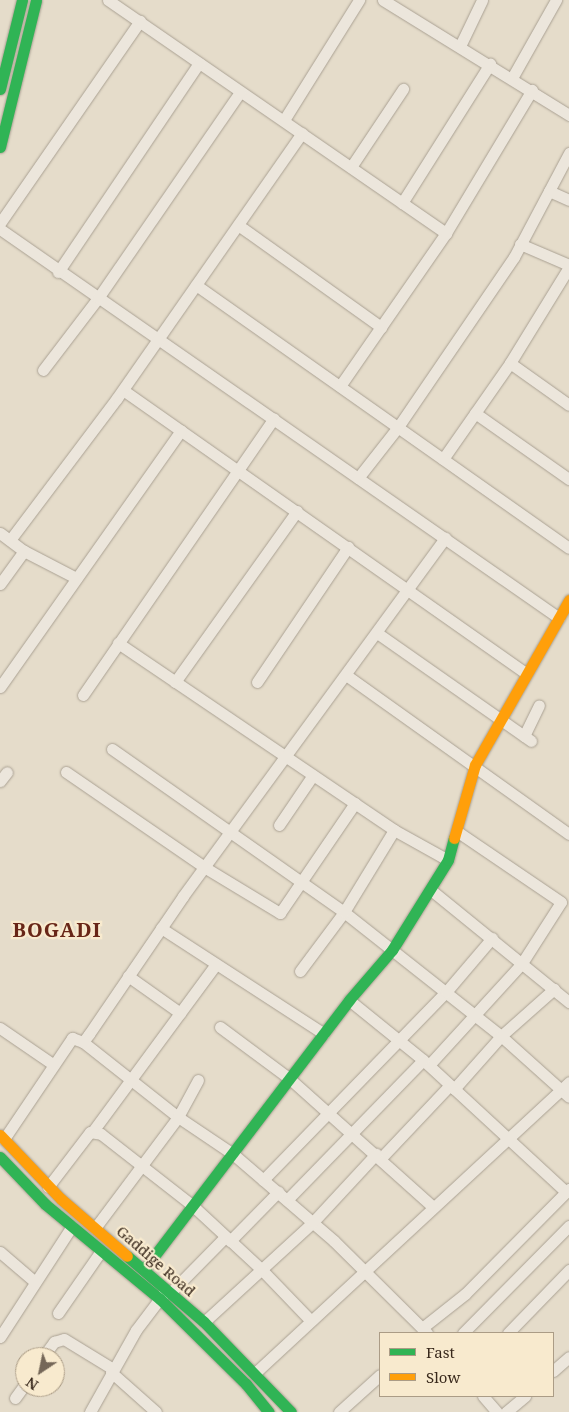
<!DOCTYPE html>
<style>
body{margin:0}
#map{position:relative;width:569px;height:1412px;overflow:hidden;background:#e5dcca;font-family:"Noto Serif",serif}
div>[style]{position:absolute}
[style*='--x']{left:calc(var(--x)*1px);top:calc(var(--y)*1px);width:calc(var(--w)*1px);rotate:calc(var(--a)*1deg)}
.roads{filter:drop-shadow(0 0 1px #aaa193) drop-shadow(0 0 1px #aaa193)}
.street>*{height:11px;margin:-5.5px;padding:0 5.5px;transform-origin:5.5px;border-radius:5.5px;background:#ece6dc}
.fast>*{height:11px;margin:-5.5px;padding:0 5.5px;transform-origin:5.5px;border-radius:5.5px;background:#30b455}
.slow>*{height:11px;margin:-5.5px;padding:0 5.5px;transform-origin:5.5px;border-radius:5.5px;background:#ff9f0a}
span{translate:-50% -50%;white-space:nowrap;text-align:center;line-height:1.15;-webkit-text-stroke:4.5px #f8eace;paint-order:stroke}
.street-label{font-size:15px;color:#38281b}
.district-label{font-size:20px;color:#682617;font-weight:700;letter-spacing:1px}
.legend{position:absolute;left:379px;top:1332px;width:175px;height:65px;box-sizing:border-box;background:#f8eace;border:1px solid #ab9c86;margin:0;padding:6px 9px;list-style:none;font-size:15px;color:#38281b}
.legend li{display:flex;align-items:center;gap:10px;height:25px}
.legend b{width:25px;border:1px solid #ab9c86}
.north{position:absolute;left:15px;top:1347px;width:50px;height:50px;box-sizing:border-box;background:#f8eace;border:1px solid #ab9c86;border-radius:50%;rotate:214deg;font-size:14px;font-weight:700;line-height:20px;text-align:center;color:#38281b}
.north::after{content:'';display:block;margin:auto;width:18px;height:22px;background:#756758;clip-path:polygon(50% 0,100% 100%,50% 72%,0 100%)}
</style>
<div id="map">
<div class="roads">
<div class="street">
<div style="--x:108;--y:0;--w:411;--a:34.6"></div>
<div style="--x:383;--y:0;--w:219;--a:31.7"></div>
<div style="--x:460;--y:46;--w:51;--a:-64.4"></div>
<div style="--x:512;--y:78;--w:90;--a:-60.6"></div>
<div style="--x:284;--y:120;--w:142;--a:-58"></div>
<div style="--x:351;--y:167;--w:94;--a:-56.3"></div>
<div style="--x:549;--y:191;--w:22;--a:24"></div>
<div style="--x:402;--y:203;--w:165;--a:-57.7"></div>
<div style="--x:0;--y:223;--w:246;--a:-55.3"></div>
<div style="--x:238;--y:225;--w:176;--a:35.5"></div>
<div style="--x:0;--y:229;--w:681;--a:34.83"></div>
<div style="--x:520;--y:244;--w:53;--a:23.2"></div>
<div style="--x:58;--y:272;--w:252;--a:-56"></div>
<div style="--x:196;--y:285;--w:456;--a:35.2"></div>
<div style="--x:510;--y:363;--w:113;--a:-58.4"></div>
<div style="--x:43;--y:370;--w:91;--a:-52.6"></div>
<div style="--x:98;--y:298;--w:250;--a:-55.4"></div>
<div style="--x:340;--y:386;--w:186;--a:-55.3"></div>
<div style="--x:446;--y:233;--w:167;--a:-59"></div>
<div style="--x:123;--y:390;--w:492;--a:35.1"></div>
<div style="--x:475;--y:413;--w:115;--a:35.1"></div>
<div style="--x:443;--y:459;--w:117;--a:-55.1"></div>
<div style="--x:510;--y:363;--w:72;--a:35.4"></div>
<div style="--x:358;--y:478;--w:65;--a:-51.9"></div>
<div style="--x:398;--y:427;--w:206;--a:-55.7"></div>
<div style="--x:514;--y:257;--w:118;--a:-62.1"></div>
<div style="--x:0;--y:533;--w:30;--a:37"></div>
<div style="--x:24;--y:551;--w:59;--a:27.4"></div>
<div style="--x:10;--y:540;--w:178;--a:-53"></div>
<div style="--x:117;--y:398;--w:323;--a:-55.1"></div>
<div style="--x:0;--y:584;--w:41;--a:-54"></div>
<div style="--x:377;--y:633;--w:188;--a:35"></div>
<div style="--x:118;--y:643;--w:333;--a:34.1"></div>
<div style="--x:394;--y:830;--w:62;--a:29.1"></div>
<div style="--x:346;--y:675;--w:274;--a:35.5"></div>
<div style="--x:175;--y:682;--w:210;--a:-54.5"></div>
<div style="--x:257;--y:682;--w:163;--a:-56"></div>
<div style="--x:0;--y:687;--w:314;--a:-54.8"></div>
<div style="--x:83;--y:695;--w:336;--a:-55.4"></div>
<div style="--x:524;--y:736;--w:34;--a:-64"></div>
<div style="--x:112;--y:749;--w:284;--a:35.1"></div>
<div style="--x:344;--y:912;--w:200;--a:38.3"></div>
<div style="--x:501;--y:1036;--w:91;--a:41.9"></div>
<div style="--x:66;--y:772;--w:168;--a:34.5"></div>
<div style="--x:204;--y:867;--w:89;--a:31.2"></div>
<div style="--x:280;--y:913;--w:133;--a:-55.7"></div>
<div style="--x:0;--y:781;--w:11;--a:-52"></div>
<div style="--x:279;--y:825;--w:60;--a:-55.8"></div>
<div style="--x:431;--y:890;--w:178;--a:39.1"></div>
<div style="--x:161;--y:928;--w:194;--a:33"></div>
<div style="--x:300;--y:971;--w:74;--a:-53.3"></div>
<div style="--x:344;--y:912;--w:96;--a:-58.6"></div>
<div style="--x:128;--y:976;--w:64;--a:35.4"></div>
<div style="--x:349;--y:1000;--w:95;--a:39"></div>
<div style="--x:423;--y:1060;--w:195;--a:42.7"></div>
<div style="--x:220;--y:1027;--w:87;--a:36.6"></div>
<div style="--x:290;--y:1079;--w:191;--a:41.8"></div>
<div style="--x:0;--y:1028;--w:65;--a:34.4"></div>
<div style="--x:83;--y:1042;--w:121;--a:38.3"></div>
<div style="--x:178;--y:1117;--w:66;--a:33.9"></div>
<div style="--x:233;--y:1154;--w:133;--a:40.7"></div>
<div style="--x:334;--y:1241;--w:131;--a:44.7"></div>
<div style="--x:429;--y:1065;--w:138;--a:-47.6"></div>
<div style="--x:522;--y:963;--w:72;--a:-57.4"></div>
<div style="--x:561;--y:902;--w:125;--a:-145.8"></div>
<div style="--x:454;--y:1089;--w:71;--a:-48.4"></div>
<div style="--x:501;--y:1036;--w:71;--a:-41.6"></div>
<div style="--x:93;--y:1131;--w:207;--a:-53.6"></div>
<div style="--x:4;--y:1139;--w:122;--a:-56"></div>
<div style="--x:72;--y:1038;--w:12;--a:20"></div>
<div style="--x:83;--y:1042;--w:10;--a:-53"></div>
<div style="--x:89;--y:1034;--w:167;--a:-55.7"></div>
<div style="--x:183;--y:896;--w:444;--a:-53.8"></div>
<div style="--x:381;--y:1158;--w:100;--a:-46.6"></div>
<div style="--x:263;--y:1180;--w:262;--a:-45.8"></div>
<div style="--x:446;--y:992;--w:71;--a:-49.6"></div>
<div style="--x:48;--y:1187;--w:69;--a:-52.6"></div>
<div style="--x:90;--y:1132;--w:11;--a:10"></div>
<div style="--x:101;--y:1134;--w:117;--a:38"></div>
<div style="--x:193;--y:1206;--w:93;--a:42.8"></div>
<div style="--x:261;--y:1269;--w:71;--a:46.1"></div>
<div style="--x:287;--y:1200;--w:195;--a:-45.8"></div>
<div style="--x:95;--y:1228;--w:139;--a:-53.2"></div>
<div style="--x:178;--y:1117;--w:42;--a:-61.6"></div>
<div style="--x:230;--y:1241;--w:69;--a:-45.6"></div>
<div style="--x:0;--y:1252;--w:46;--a:40.6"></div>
<div style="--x:171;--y:1292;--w:77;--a:-45.5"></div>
<div style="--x:58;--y:1313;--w:75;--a:-55.3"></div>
<div style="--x:204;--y:1322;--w:148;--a:-42.5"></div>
<div style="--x:313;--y:1222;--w:93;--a:-47.2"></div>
<div style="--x:422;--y:1328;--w:55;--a:-38.3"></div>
<div style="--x:465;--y:1294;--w:148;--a:-45.3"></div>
<div style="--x:463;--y:1333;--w:151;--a:-45.3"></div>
<div style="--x:508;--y:1333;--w:88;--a:-45.9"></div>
<div style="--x:0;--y:1337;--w:132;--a:-57"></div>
<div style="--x:43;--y:1357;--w:19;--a:-54"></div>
<div style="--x:54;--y:1342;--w:10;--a:-17"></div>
<div style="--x:64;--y:1339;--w:57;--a:31.5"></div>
<div style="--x:553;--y:1371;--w:21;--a:-41"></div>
<div style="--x:111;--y:1372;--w:60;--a:41.6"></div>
<div style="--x:255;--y:1373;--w:428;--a:-42.8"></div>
<div style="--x:483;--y:1396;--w:21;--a:49"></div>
<div style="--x:15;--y:1398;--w:17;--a:-54"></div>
<div style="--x:90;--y:1412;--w:94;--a:-60.7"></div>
<div style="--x:136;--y:1330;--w:46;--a:-52.9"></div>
<div style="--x:339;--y:1412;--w:55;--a:-42.1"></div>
<div style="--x:506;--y:1412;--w:25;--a:-40"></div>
</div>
<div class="fast">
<div style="--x:0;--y:89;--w:92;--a:-76.1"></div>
<div style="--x:0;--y:147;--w:151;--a:-76.2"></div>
<div style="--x:0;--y:1157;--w:65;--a:46.2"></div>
<div style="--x:45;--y:1204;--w:149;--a:39.6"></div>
<div style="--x:160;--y:1299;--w:121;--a:44.7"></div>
<div style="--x:246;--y:1384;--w:36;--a:51"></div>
<div style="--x:127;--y:1256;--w:101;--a:40.6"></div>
<div style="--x:204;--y:1322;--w:125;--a:46"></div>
<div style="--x:145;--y:1268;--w:337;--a:-52.7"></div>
<div style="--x:349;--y:1000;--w:66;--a:-49.3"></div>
<div style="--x:392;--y:950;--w:106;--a:-58.1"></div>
<div style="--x:448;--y:860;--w:23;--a:-75"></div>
</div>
<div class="slow">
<div style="--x:454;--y:838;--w:76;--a:-74"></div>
<div style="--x:475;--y:765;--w:190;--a:-60.3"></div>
<div style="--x:0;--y:1135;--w:88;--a:46.4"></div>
<div style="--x:61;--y:1199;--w:87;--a:40.8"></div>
</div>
</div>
<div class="street-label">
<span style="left:156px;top:1261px;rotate:41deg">Gaddige Road</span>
</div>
<div class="district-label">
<span style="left:57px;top:929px">BOGADI</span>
</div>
<ul class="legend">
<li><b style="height:6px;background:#30b455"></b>Fast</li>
<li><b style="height:6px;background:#ff9f0a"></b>Slow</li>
</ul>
<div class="north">N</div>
</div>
